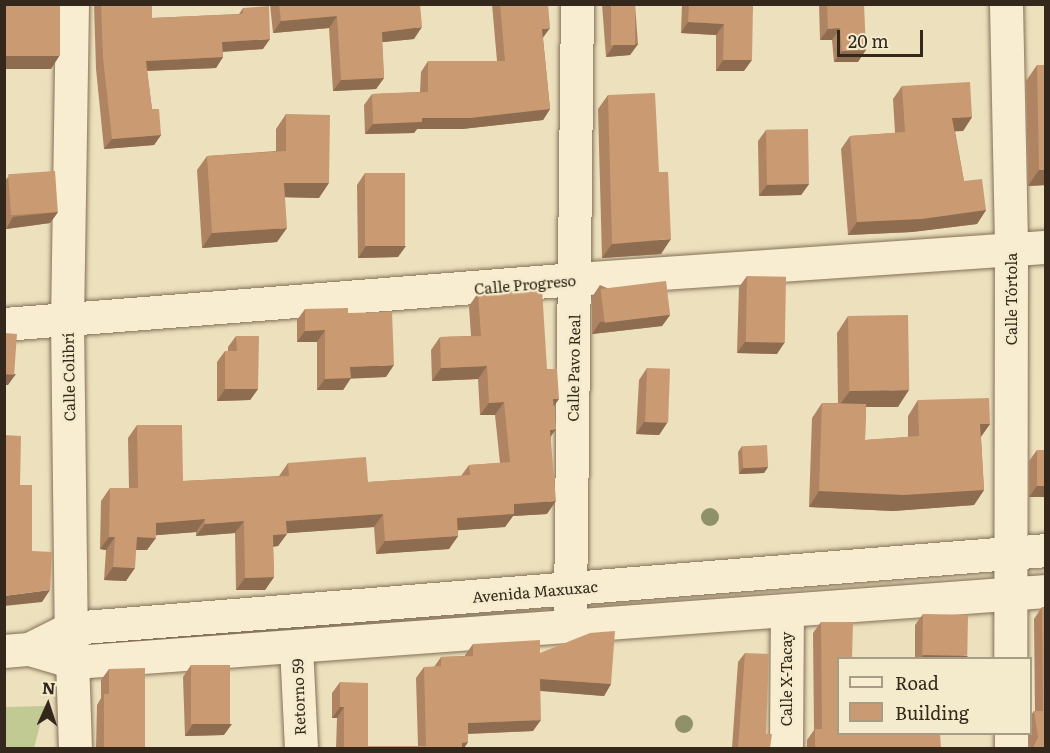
<!DOCTYPE html>
<meta charset="utf-8">
<style>
body{margin:0}
#map{position:relative;width:1050px;height:753px;overflow:hidden;background:#ece0bd;font-family:Literata,serif}
div>[style]{position:absolute}
[style*='--x']{left:calc(var(--x)*1px);top:calc(var(--y)*1px);width:calc(var(--w)*1px);rotate:calc(var(--a)*1deg)}
.green>*{inset:0;background:#c1ca92}
.roads{filter:drop-shadow(0 0 2px #847057) drop-shadow(0 0 2px #847057)}
.minor>*{height:33px;margin:-16.5px;padding:0 16.5px;transform-origin:16.5px;border-radius:16.5px;background:#f8edd0}
.trees>*{width:18px;height:18px;margin:-9px;border-radius:50%;background:#8f9168}
.wall>*{inset:0;background:#ae8463}
.shaded-wall>*{inset:0;background:#8d6c50}
.building>*{inset:0;background:#ca9a73;transform-origin:0 0}
span{translate:-50% -50%;white-space:nowrap;text-align:center;line-height:1.15;-webkit-text-stroke:4.5px #f4eacc;paint-order:stroke}
.street-label{font-size:15px;color:#33281b}
.frame{position:absolute;inset:0;border:6px solid #33281b;pointer-events:none}
.legend{position:absolute;left:837px;top:657px;width:195px;height:78px;box-sizing:border-box;background:#f4eacc;border:2px solid #a79c85;margin:0;padding:8px 10px;list-style:none;font-size:18px;color:#33281b}
.legend li{display:flex;align-items:center;gap:12px;height:30px}
.legend b{width:30px;border:2px solid #a79c85}
.north{position:absolute;left:18px;top:675px;width:60px;height:60px;-webkit-text-stroke:4px #f4eacc;paint-order:stroke;rotate:3deg;font-size:16px;font-weight:700;line-height:24px;text-align:center;color:#33281b}
.north::after{content:'';display:block;margin:auto;width:21px;height:27px;background:#33281b;clip-path:polygon(50% 0,100% 100%,50% 72%,0 100%)}
.scale{position:absolute;left:837px;top:30px;width:86px;height:27px;box-sizing:border-box;border:3px solid #33281b;border-top:0;padding-left:8px;font-size:18px;line-height:21px;white-space:nowrap;color:#33281b;-webkit-text-stroke:4px #f4eacc;paint-order:stroke}
</style>
<div id="map">
<div class="green">
<div style="clip-path:polygon(45px 706px,34px 748px,5px 748px,5px 707px)"></div>
</div>
<div class="roads">
<div class="minor">
<div style="--x:72;--y:4;--w:316;--a:90.9"></div>
<div style="--x:67;--y:320;--w:308;--a:89.3"></div>
<div style="--x:71;--y:628;--w:120;--a:88.1"></div>
<div style="--x:1006;--y:4;--w:246;--a:88.8"></div>
<div style="--x:1011;--y:250;--w:408;--a:90.1"></div>
<div style="--x:4;--y:324;--w:573;--a:-4.51"></div>
<div style="--x:575;--y:279;--w:472;--a:-3.9"></div>
<div style="--x:570;--y:609;--w:605;--a:-89.34"></div>
<div style="--x:296;--y:646;--w:102;--a:87.2"></div>
<div style="--x:29;--y:649;--w:47;--a:-26.6"></div>
<div style="--x:71;--y:628;--w:978;--a:-4.57"></div>
<div style="--x:4;--y:651;--w:25;--a:-5"></div>
<div style="--x:29;--y:649;--w:47;--a:16.1"></div>
<div style="--x:74;--y:662;--w:975;--a:-4.18"></div>
<div style="--x:1011;--y:734;--w:14;--a:90"></div>
<div style="--x:786;--y:748;--w:138;--a:-89.6"></div>
</div>
</div>
<div class="trees">
<div style="left:710px;top:517px"></div>
<div style="left:684px;top:724px"></div>
</div>
<div class="wall">
<div style="clip-path:polygon(94px 4px,152px 4px,152px 18px,239px 14px,243px 8px,263px 49px,223px 52px,223px 57px,216px 68px,147px 71px,152px 109px,161px 135px,154px 145px,104px 149px,96px 69px)"></div>
<div style="clip-path:polygon(270px 4px,420px 4px,414px 39px,382px 42px,384px 78px,376px 89px,333px 91px,329px 28px,273px 33px)"></div>
<div style="clip-path:polygon(492px 4px,548px 4px,543px 38px,550px 109px,543px 120px,462px 129px,417px 129px,414px 133px,365px 134px,364px 105px,372px 94px,420px 92px,421px 72px,428px 61px,497px 61px)"></div>
<div style="clip-path:polygon(602px 4px,635px 4px,638px 44px,630px 55px,606px 57px)"></div>
<div style="clip-path:polygon(682px 4px,753px 4px,744px 71px,716px 71px,716px 35px,681px 33px)"></div>
<div style="clip-path:polygon(819px 4px,864px 4px,858px 62px,834px 62px,832px 40px,820px 40px)"></div>
<div style="clip-path:polygon(1037px 65px,1046px 65px,1046px 185px,1028px 186px,1026px 81px)"></div>
<div style="clip-path:polygon(902px 86px,972px 117px,963px 131px,955px 131px,964px 181px,986px 210px,977px 224px,912px 232px,848px 235px,841px 149px,850px 136px,895px 133px,893px 99px)"></div>
<div style="clip-path:polygon(608px 95px,661px 254px,602px 258px,598px 109px)"></div>
<div style="clip-path:polygon(286px 114px,319px 198px,285px 197px,277px 242px,202px 248px,197px 170px,207px 156px,276px 151px,276px 129px)"></div>
<div style="clip-path:polygon(766px 130px,809px 184px,801px 195px,759px 196px,758px 141px)"></div>
<div style="clip-path:polygon(365px 173px,398px 257px,358px 258px,357px 185px)"></div>
<div style="clip-path:polygon(8px 177px,58px 212px,50px 223px,6px 229px,4px 221px,4px 182px)"></div>
<div style="clip-path:polygon(747px 276px,777px 354px,737px 353px,739px 287px)"></div>
<div style="clip-path:polygon(600px 285px,670px 315px,662px 326px,592px 334px,592px 297px)"></div>
<div style="clip-path:polygon(478px 293px,547px 369px,554px 406px,551px 437px,547px 514px,513px 516px,505px 527px,458px 530px,458px 536px,449px 549px,376px 554px,374px 527px,287px 533px,278px 546px,273px 547px,274px 577px,265px 590px,236px 590px,235px 533px,196px 536px,196px 532px,156px 535px,147px 550px,136px 550px,126px 581px,104px 580px,106px 550px,100px 549px,101px 501px,110px 488px,129px 488px,128px 438px,137px 425px,183px 481px,279px 476px,288px 463px,368px 482px,461px 476px,469px 465px,500px 463px,495px 415px,480px 415px,478px 379px,432px 381px,431px 350px,440px 337px,471px 336px,469px 306px)"></div>
<div style="clip-path:polygon(305px 309px,348px 313px,386px 377px,351px 378px,343px 390px,317px 390px,317px 342px,297px 342px,297px 320px)"></div>
<div style="clip-path:polygon(848px 316px,898px 407px,866px 407px,865px 440px,908px 437px,908px 416px,918px 400px,990px 424px,981px 437px,984px 490px,974px 505px,893px 511px,809px 507px,812px 418px,822px 403px,838px 403px,837px 333px)"></div>
<div style="clip-path:polygon(236px 336px,258px 389px,250px 400px,217px 401px,217px 362px,225px 351px,228px 351px,228px 347px)"></div>
<div style="clip-path:polygon(647px 368px,667px 423px,659px 435px,636px 434px,639px 380px)"></div>
<div style="clip-path:polygon(742px 446px,768px 467px,764px 473px,739px 474px,738px 452px)"></div>
<div style="clip-path:polygon(1037px 450px,1046px 497px,1029px 497px,1029px 461px)"></div>
<div style="clip-path:polygon(1042px 607px,1046px 748px,1030px 748px,1028px 734px,1030px 734px,1030px 716px,1034px 711px,1035px 711px,1034px 619px)"></div>
<div style="clip-path:polygon(923px 614px,966px 658px,915px 658px,915px 625px)"></div>
<div style="clip-path:polygon(821px 622px,838px 734px,941px 748px,807px 748px,807px 740px,814px 730px,813px 633px)"></div>
<div style="clip-path:polygon(473px 644px,540px 653px,611px 684px,604px 696px,540px 691px,533px 731px,468px 734px,468px 742px,464px 748px,336px 748px,337px 718px,332px 718px,332px 693px,340px 682px,368px 746px,418px 746px,416px 678px,424px 667px,434px 667px,441px 657px,465px 656px,465px 655px)"></div>
<div style="clip-path:polygon(745px 653px,766px 734px,770px 748px,732px 748px,738px 662px)"></div>
<div style="clip-path:polygon(191px 665px,224px 735px,185px 736px,183px 677px)"></div>
<div style="clip-path:polygon(109px 669px,145px 748px,96px 748px,97px 705px,101px 698px,101px 680px)"></div>
</div>
<div class="shaded-wall">
<div style="clip-path:polygon(337px 16px,329px 28px,273px 33px,281px 21px)"></div>
<div style="clip-path:polygon(688px 22px,724px 24px,716px 35px,681px 33px)"></div>
<div style="clip-path:polygon(422px 27px,414px 39px,374px 43px,382px 32px)"></div>
<div style="clip-path:polygon(550px 28px,542px 39px,542px 29px)"></div>
<div style="clip-path:polygon(840px 28px,832px 40px,820px 40px,828px 29px)"></div>
<div style="clip-path:polygon(270px 39px,263px 49px,215px 52px,222px 42px)"></div>
<div style="clip-path:polygon(638px 44px,630px 55px,606px 57px,614px 45px)"></div>
<div style="clip-path:polygon(866px 50px,858px 62px,834px 62px,842px 51px)"></div>
<div style="clip-path:polygon(60px 55px,51px 69px,4px 69px,4px 56px)"></div>
<div style="clip-path:polygon(223px 57px,216px 68px,139px 71px,146px 61px)"></div>
<div style="clip-path:polygon(723px 60px,752px 60px,744px 71px,716px 71px)"></div>
<div style="clip-path:polygon(384px 78px,376px 89px,333px 91px,341px 80px)"></div>
<div style="clip-path:polygon(550px 109px,543px 120px,462px 129px,417px 129px,414px 133px,365px 134px,373px 124px,422px 118px)"></div>
<div style="clip-path:polygon(972px 117px,963px 131px,943px 132px,952px 118px)"></div>
<div style="clip-path:polygon(161px 135px,154px 145px,104px 149px,112px 139px)"></div>
<div style="clip-path:polygon(1039px 170px,1046px 170px,1046px 185px,1028px 186px)"></div>
<div style="clip-path:polygon(284px 183px,329px 183px,319px 198px,274px 197px)"></div>
<div style="clip-path:polygon(809px 184px,801px 195px,759px 196px,767px 185px)"></div>
<div style="clip-path:polygon(986px 210px,977px 224px,912px 232px,848px 235px,857px 222px)"></div>
<div style="clip-path:polygon(58px 212px,50px 223px,6px 229px,13px 217px)"></div>
<div style="clip-path:polygon(287px 228px,277px 242px,202px 248px,212px 233px)"></div>
<div style="clip-path:polygon(671px 239px,661px 254px,602px 258px,612px 244px)"></div>
<div style="clip-path:polygon(366px 246px,406px 246px,398px 257px,358px 258px)"></div>
<div style="clip-path:polygon(670px 315px,662px 326px,592px 334px,600px 322px)"></div>
<div style="clip-path:polygon(325px 330px,317px 342px,297px 342px,305px 331px)"></div>
<div style="clip-path:polygon(745px 342px,785px 342px,777px 354px,737px 353px)"></div>
<div style="clip-path:polygon(394px 365px,386px 377px,344px 379px,351px 378px,343px 390px,317px 390px,325px 379px,350px 367px)"></div>
<div style="clip-path:polygon(487px 366px,478px 379px,432px 381px,441px 368px)"></div>
<div style="clip-path:polygon(4px 374px,16px 374px,8px 385px,4px 385px)"></div>
<div style="clip-path:polygon(225px 389px,258px 389px,250px 400px,217px 401px)"></div>
<div style="clip-path:polygon(909px 390px,898px 407px,838px 407px,850px 391px)"></div>
<div style="clip-path:polygon(553px 399px,559px 399px,550px 412px)"></div>
<div style="clip-path:polygon(504px 402px,495px 415px,480px 415px,489px 403px)"></div>
<div style="clip-path:polygon(644px 422px,667px 423px,659px 435px,636px 434px)"></div>
<div style="clip-path:polygon(980px 424px,990px 424px,979px 439px)"></div>
<div style="clip-path:polygon(556px 429px,547px 442px,550px 430px)"></div>
<div style="clip-path:polygon(768px 467px,764px 473px,739px 474px,743px 468px)"></div>
<div style="clip-path:polygon(1037px 486px,1046px 486px,1046px 497px,1029px 497px)"></div>
<div style="clip-path:polygon(984px 490px,974px 505px,893px 511px,809px 507px,819px 491px)"></div>
<div style="clip-path:polygon(556px 501px,547px 514px,513px 516px,505px 527px,448px 531px,457px 518px,514px 504px)"></div>
<div style="clip-path:polygon(383px 514px,374px 527px,277px 534px,286px 521px)"></div>
<div style="clip-path:polygon(205px 519px,196px 532px,147px 536px,156px 523px)"></div>
<div style="clip-path:polygon(244px 521px,235px 533px,196px 536px,205px 524px)"></div>
<div style="clip-path:polygon(287px 534px,278px 546px,264px 547px,273px 535px)"></div>
<div style="clip-path:polygon(458px 536px,449px 549px,376px 554px,385px 541px)"></div>
<div style="clip-path:polygon(109px 537px,115px 537px,106px 550px,100px 549px)"></div>
<div style="clip-path:polygon(137px 537px,156px 538px,147px 550px,128px 550px)"></div>
<div style="clip-path:polygon(113px 567px,135px 568px,126px 581px,104px 580px)"></div>
<div style="clip-path:polygon(274px 577px,265px 590px,236px 590px,245px 578px)"></div>
<div style="clip-path:polygon(50px 590px,42px 602px,4px 606px,4px 596px)"></div>
<div style="clip-path:polygon(923px 655px,968px 656px,966px 658px,921px 658px)"></div>
<div style="clip-path:polygon(540px 679px,611px 684px,604px 696px,532px 690px)"></div>
<div style="clip-path:polygon(340px 707px,344px 707px,337px 718px,332px 718px)"></div>
<div style="clip-path:polygon(541px 720px,533px 731px,460px 734px,468px 723px)"></div>
<div style="clip-path:polygon(193px 724px,232px 724px,224px 735px,185px 736px)"></div>
<div style="clip-path:polygon(468px 742px,464px 748px,458px 748px,462px 743px)"></div>
</div>
<div class="building">
<div style="left:4px;top:4px;width:56px;height:52px"></div>
<div style="clip-path:polygon(101px 4px,152px 4px,152px 18px,243px 14px,243px 8px,269px 6px,270px 39px,222px 42px,223px 57px,146px 61px,152px 109px,159px 109px,161px 135px,112px 139px,103px 58px)"></div>
<div style="clip-path:polygon(279px 4px,420px 4px,422px 27px,382px 32px,384px 78px,341px 80px,337px 16px,281px 21px)"></div>
<div style="clip-path:polygon(500px 4px,548px 4px,550px 28px,542px 29px,550px 109px,470px 118px,422px 118px,422px 122px,373px 124px,372px 94px,428px 92px,428px 61px,505px 61px)"></div>
<div style="left:611px;top:4px;width:24px;height:41px"></div>
<div style="clip-path:polygon(689px 4px,753px 4px,752px 60px,723px 60px,724px 24px,688px 22px)"></div>
<div style="clip-path:polygon(827px 4px,864px 4px,866px 50px,842px 51px,840px 28px,828px 29px)"></div>
<div style="clip-path:polygon(1037px 65px,1046px 65px,1046px 170px,1039px 170px)"></div>
<div style="clip-path:polygon(970px 82px,972px 117px,952px 118px,964px 181px,982px 179px,986px 210px,922px 219px,857px 222px,850px 136px,905px 132px,902px 86px)"></div>
<div style="clip-path:polygon(655px 93px,659px 172px,668px 172px,671px 239px,612px 244px,608px 95px)"></div>
<div style="clip-path:polygon(286px 114px,330px 115px,329px 183px,284px 183px,287px 228px,212px 233px,207px 156px,286px 151px)"></div>
<div style="left:808px;top:129px;width:55px;height:42px;rotate:89deg"></div>
<div style="left:55px;top:171px;width:41px;height:47px;rotate:86deg"></div>
<div style="left:365px;top:173px;width:40px;height:73px"></div>
<div style="left:747px;top:276px;width:39px;height:66px;rotate:1deg"></div>
<div style="left:666px;top:281px;width:34px;height:66px;rotate:83deg"></div>
<div style="clip-path:polygon(542px 289px,547px 369px,557px 369px,559px 399px,553px 399px,556px 429px,550px 430px,556px 501px,514px 504px,514px 514px,457px 518px,458px 536px,385px 541px,383px 514px,286px 521px,287px 534px,273px 535px,274px 577px,245px 578px,244px 521px,205px 524px,205px 519px,156px 523px,156px 538px,137px 537px,135px 568px,113px 567px,115px 537px,109px 537px,110px 488px,138px 488px,137px 425px,182px 425px,183px 481px,289px 476px,288px 463px,366px 457px,368px 482px,470px 475px,469px 465px,510px 462px,504px 402px,489px 403px,487px 366px,441px 368px,440px 337px,481px 336px,478px 293px)"></div>
<div style="clip-path:polygon(348px 308px,348px 313px,392px 312px,394px 365px,350px 367px,351px 378px,325px 379px,325px 330px,305px 331px,305px 309px)"></div>
<div style="left:908px;top:315px;width:75px;height:60px;rotate:89deg"></div>
<div style="left:4px;top:333px;width:13px;height:41px;rotate:4deg"></div>
<div style="clip-path:polygon(236px 336px,259px 336px,258px 389px,225px 389px,225px 351px,237px 351px)"></div>
<div style="left:647px;top:368px;width:23px;height:54px;rotate:2deg"></div>
<div style="clip-path:polygon(989px 398px,990px 424px,980px 424px,984px 490px,904px 495px,819px 491px,822px 403px,866px 404px,865px 440px,919px 436px,918px 400px)"></div>
<div style="clip-path:polygon(4px 435px,21px 436px,20px 485px,32px 485px,32px 551px,52px 552px,50px 590px,4px 596px)"></div>
<div style="left:767px;top:445px;width:22px;height:25px;rotate:87deg"></div>
<div style="left:1037px;top:450px;width:9px;height:36px"></div>
<div style="clip-path:polygon(1042px 607px,1046px 607px,1046px 748px,1033px 748px,1038px 737px,1034px 711px,1043px 711px)"></div>
<div style="left:923px;top:614px;width:45px;height:41px;rotate:1deg"></div>
<div style="clip-path:polygon(821px 622px,853px 622px,852px 658px,838px 658px,838px 734px,940px 734px,941px 748px,815px 748px,815px 729px,822px 729px)"></div>
<div style="clip-path:polygon(615px 631px,611px 684px,540px 679px,541px 720px,468px 723px,468px 742px,462px 743px,462px 748px,344px 748px,344px 707px,340px 707px,340px 682px,368px 683px,368px 746px,426px 746px,424px 667px,441px 666px,441px 657px,473px 656px,473px 644px,540px 640px,540px 653px,590px 633px)"></div>
<div style="clip-path:polygon(745px 653px,769px 654px,766px 734px,772px 734px,770px 748px,738px 748px)"></div>
<div style="left:191px;top:665px;width:39px;height:59px"></div>
<div style="clip-path:polygon(145px 668px,145px 748px,104px 748px,104px 694px,109px 694px,109px 669px)"></div>
</div>
<div class="street-label">
<span style="left:525px;top:284px;rotate:-5deg">Calle Progreso</span>
<span style="left:1011px;top:299px;rotate:-90deg">Calle Tórtola</span>
<span style="left:573px;top:368px;rotate:-89deg">Calle Pavo Real</span>
<span style="left:68px;top:377px;rotate:-91deg">Calle Colibrí</span>
<span style="left:535px;top:591px;rotate:-5deg">Avenida Maxuxac</span>
<span style="left:786px;top:679px;rotate:-90deg">Calle X-Tacay</span>
<span style="left:298px;top:697px;rotate:-92deg">Retorno 59</span>
</div>
<div class="frame"></div>
<ul class="legend">
<li><b style="height:8px;background:#f8edd0"></b>Road</li>
<li><b style="height:16px;background:#ca9a73"></b>Building</li>
</ul>
<div class="north">N</div>
<div class="scale">20 m</div>
</div>
